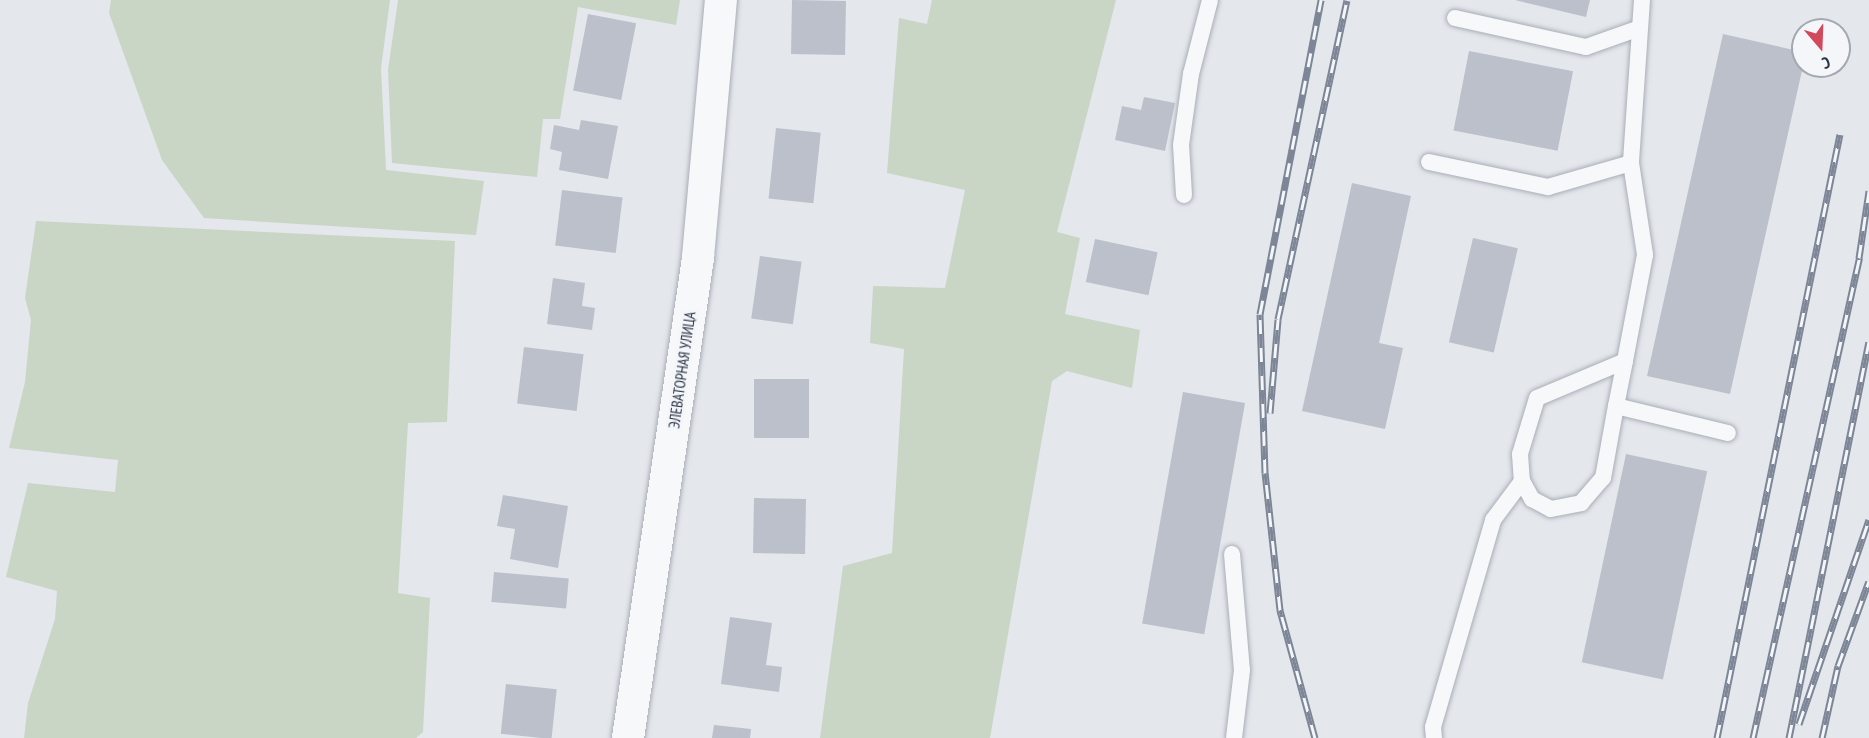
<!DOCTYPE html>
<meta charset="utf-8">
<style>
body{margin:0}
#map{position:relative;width:1869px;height:738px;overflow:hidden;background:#e4e7ec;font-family:"PT Sans Narrow",sans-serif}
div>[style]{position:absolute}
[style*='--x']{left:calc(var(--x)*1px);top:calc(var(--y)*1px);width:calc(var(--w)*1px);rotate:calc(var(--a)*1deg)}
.green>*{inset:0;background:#c9d6c5}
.building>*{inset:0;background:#bbc0ca;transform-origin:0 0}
.roads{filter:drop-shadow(0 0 2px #a9aeb7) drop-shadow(0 0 2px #a9aeb7)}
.lane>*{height:16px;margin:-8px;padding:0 8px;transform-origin:8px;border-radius:8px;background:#f7f8fa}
.street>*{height:32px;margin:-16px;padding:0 16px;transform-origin:16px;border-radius:16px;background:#f7f8fa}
.rail>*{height:7px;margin-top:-3.5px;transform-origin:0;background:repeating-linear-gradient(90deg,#f4f6f9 0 14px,#7d8696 0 28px);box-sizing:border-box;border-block:2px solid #7d8696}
span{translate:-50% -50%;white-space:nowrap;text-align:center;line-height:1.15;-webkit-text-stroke:6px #f4f6f9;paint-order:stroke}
.street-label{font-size:15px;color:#2b3445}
.north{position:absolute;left:1791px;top:18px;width:60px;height:60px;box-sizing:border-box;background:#f4f6f9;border:2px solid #a4a8b1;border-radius:50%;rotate:161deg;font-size:16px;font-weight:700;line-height:24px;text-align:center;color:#2b3445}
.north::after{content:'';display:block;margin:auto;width:21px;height:27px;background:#d1495b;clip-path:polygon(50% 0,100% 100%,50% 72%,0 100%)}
</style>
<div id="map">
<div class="green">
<div style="clip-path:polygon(111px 0,390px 0,381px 68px,386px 170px,484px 181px,476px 235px,204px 218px,162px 160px,109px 13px)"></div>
<div style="clip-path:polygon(398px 0,680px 0,676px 25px,578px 7px,560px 119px,543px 119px,537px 177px,392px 163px,388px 70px)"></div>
<div style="clip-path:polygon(932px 0,1116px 0,1057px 232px,1080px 238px,1065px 314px,1140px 330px,1132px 388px,1067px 371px,1052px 381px,990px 738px,820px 738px,843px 566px,892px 553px,904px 349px,870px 343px,873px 286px,945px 288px,965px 190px,887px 173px,899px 18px,927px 24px)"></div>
<div style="clip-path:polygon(36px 221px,455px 241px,447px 422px,408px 423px,398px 593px,430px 598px,423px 732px,416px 738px,24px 738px,28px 703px,55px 619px,57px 591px,6px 577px,28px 483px,115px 492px,118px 460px,9px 448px,25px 382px,31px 320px,25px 298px)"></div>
</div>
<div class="building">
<div style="left:792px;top:0;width:54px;height:54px;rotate:1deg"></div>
<div style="clip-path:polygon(1515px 0,1590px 0,1586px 17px)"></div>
<div style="left:588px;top:14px;width:49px;height:78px;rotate:11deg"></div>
<div style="clip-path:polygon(1723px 34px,1803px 52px,1803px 66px,1730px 394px,1647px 376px)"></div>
<div style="left:1469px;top:51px;width:106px;height:81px;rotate:11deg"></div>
<div style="clip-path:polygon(1144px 97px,1175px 103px,1165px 151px,1115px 140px,1122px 106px,1141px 110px)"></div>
<div style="clip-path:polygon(581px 120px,618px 126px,608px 179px,559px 170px,562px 152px,550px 149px,554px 125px,579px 130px)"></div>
<div style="left:776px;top:128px;width:45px;height:71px;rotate:6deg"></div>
<div style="clip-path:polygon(1352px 183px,1411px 196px,1379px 343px,1403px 348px,1385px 429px,1302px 411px)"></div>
<div style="left:562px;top:190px;width:61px;height:56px;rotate:7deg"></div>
<div style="left:1473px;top:238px;width:46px;height:107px;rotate:13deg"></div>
<div style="left:1095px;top:239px;width:64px;height:44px;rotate:12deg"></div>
<div style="left:760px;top:256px;width:42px;height:63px;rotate:8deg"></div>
<div style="clip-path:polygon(553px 278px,585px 283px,582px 306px,595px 308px,592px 330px,547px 324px)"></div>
<div style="left:524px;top:347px;width:60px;height:57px;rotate:7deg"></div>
<div style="left:754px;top:379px;width:55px;height:59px"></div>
<div style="left:1183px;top:392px;width:63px;height:235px;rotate:10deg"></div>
<div style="left:1626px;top:454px;width:83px;height:213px;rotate:12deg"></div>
<div style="clip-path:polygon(503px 495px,568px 506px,558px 568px,510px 559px,515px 529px,497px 526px)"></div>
<div style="left:754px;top:498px;width:52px;height:55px;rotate:1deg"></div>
<div style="left:494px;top:572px;width:75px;height:30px;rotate:5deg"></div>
<div style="clip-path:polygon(730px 617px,772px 623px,766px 665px,782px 667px,779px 692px,721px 684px)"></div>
<div style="left:506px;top:684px;width:51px;height:50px;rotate:6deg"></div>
<div style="clip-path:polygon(714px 725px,751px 729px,750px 738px,712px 738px)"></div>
</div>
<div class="roads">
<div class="lane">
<div style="--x:1642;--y:0;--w:163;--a:93.9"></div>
<div style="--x:1631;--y:163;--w:93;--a:81.3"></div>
<div style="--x:1645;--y:255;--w:108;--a:100.7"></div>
<div style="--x:1625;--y:361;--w:95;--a:157.2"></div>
<div style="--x:1537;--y:398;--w:59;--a:106.9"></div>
<div style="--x:1520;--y:454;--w:27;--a:86"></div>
<div style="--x:1522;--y:481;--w:21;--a:61"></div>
<div style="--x:1532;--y:499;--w:21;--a:28"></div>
<div style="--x:1551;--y:509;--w:31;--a:-11"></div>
<div style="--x:1581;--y:503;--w:33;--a:-49"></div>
<div style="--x:1603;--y:478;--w:73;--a:-79.8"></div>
<div style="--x:1616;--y:406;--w:115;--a:13.6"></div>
<div style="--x:1455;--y:18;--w:134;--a:12.5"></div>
<div style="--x:1586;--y:47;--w:57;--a:-19.4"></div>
<div style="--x:1429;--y:162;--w:122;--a:11.9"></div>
<div style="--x:1548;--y:187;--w:86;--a:-16.1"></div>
<div style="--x:1184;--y:195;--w:50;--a:-93.4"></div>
<div style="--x:1181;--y:145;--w:72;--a:-82"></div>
<div style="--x:1191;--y:74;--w:76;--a:-75.6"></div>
<div style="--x:1616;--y:406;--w:46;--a:-78.7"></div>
<div style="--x:1232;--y:554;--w:116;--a:85.1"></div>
<div style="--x:1242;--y:670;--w:68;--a:96.7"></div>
<div style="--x:1434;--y:738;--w:11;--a:-95"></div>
<div style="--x:1433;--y:727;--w:216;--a:-73.8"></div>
<div style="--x:1493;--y:520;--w:49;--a:-53.4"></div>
</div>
<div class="street">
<div style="--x:628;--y:738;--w:486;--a:-81.7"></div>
<div style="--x:698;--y:257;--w:258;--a:-84.9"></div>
</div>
</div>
<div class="rail">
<div style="--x:1270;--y:413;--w:94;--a:-85.1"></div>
<div style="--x:1278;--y:319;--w:326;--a:-77.8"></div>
<div style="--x:1799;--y:724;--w:216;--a:-71.1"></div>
<div style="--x:1315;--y:738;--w:133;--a:-105.3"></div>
<div style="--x:1280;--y:610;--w:138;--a:-96.2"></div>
<div style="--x:1265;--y:473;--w:159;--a:-91.8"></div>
<div style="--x:1260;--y:314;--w:320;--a:-79"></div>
<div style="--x:1717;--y:738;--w:616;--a:-78.49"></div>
<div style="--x:1753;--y:738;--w:492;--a:-77.5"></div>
<div style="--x:1859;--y:258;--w:68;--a:-81.5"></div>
<div style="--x:1789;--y:738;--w:404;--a:-78.6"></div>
<div style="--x:1822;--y:738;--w:74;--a:-77.5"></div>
<div style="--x:1838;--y:666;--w:90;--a:-70"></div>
</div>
<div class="street-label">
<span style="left:682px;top:370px;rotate:-82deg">ЭЛЕВАТОРНАЯ УЛИЦА</span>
</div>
<div class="north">С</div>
</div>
